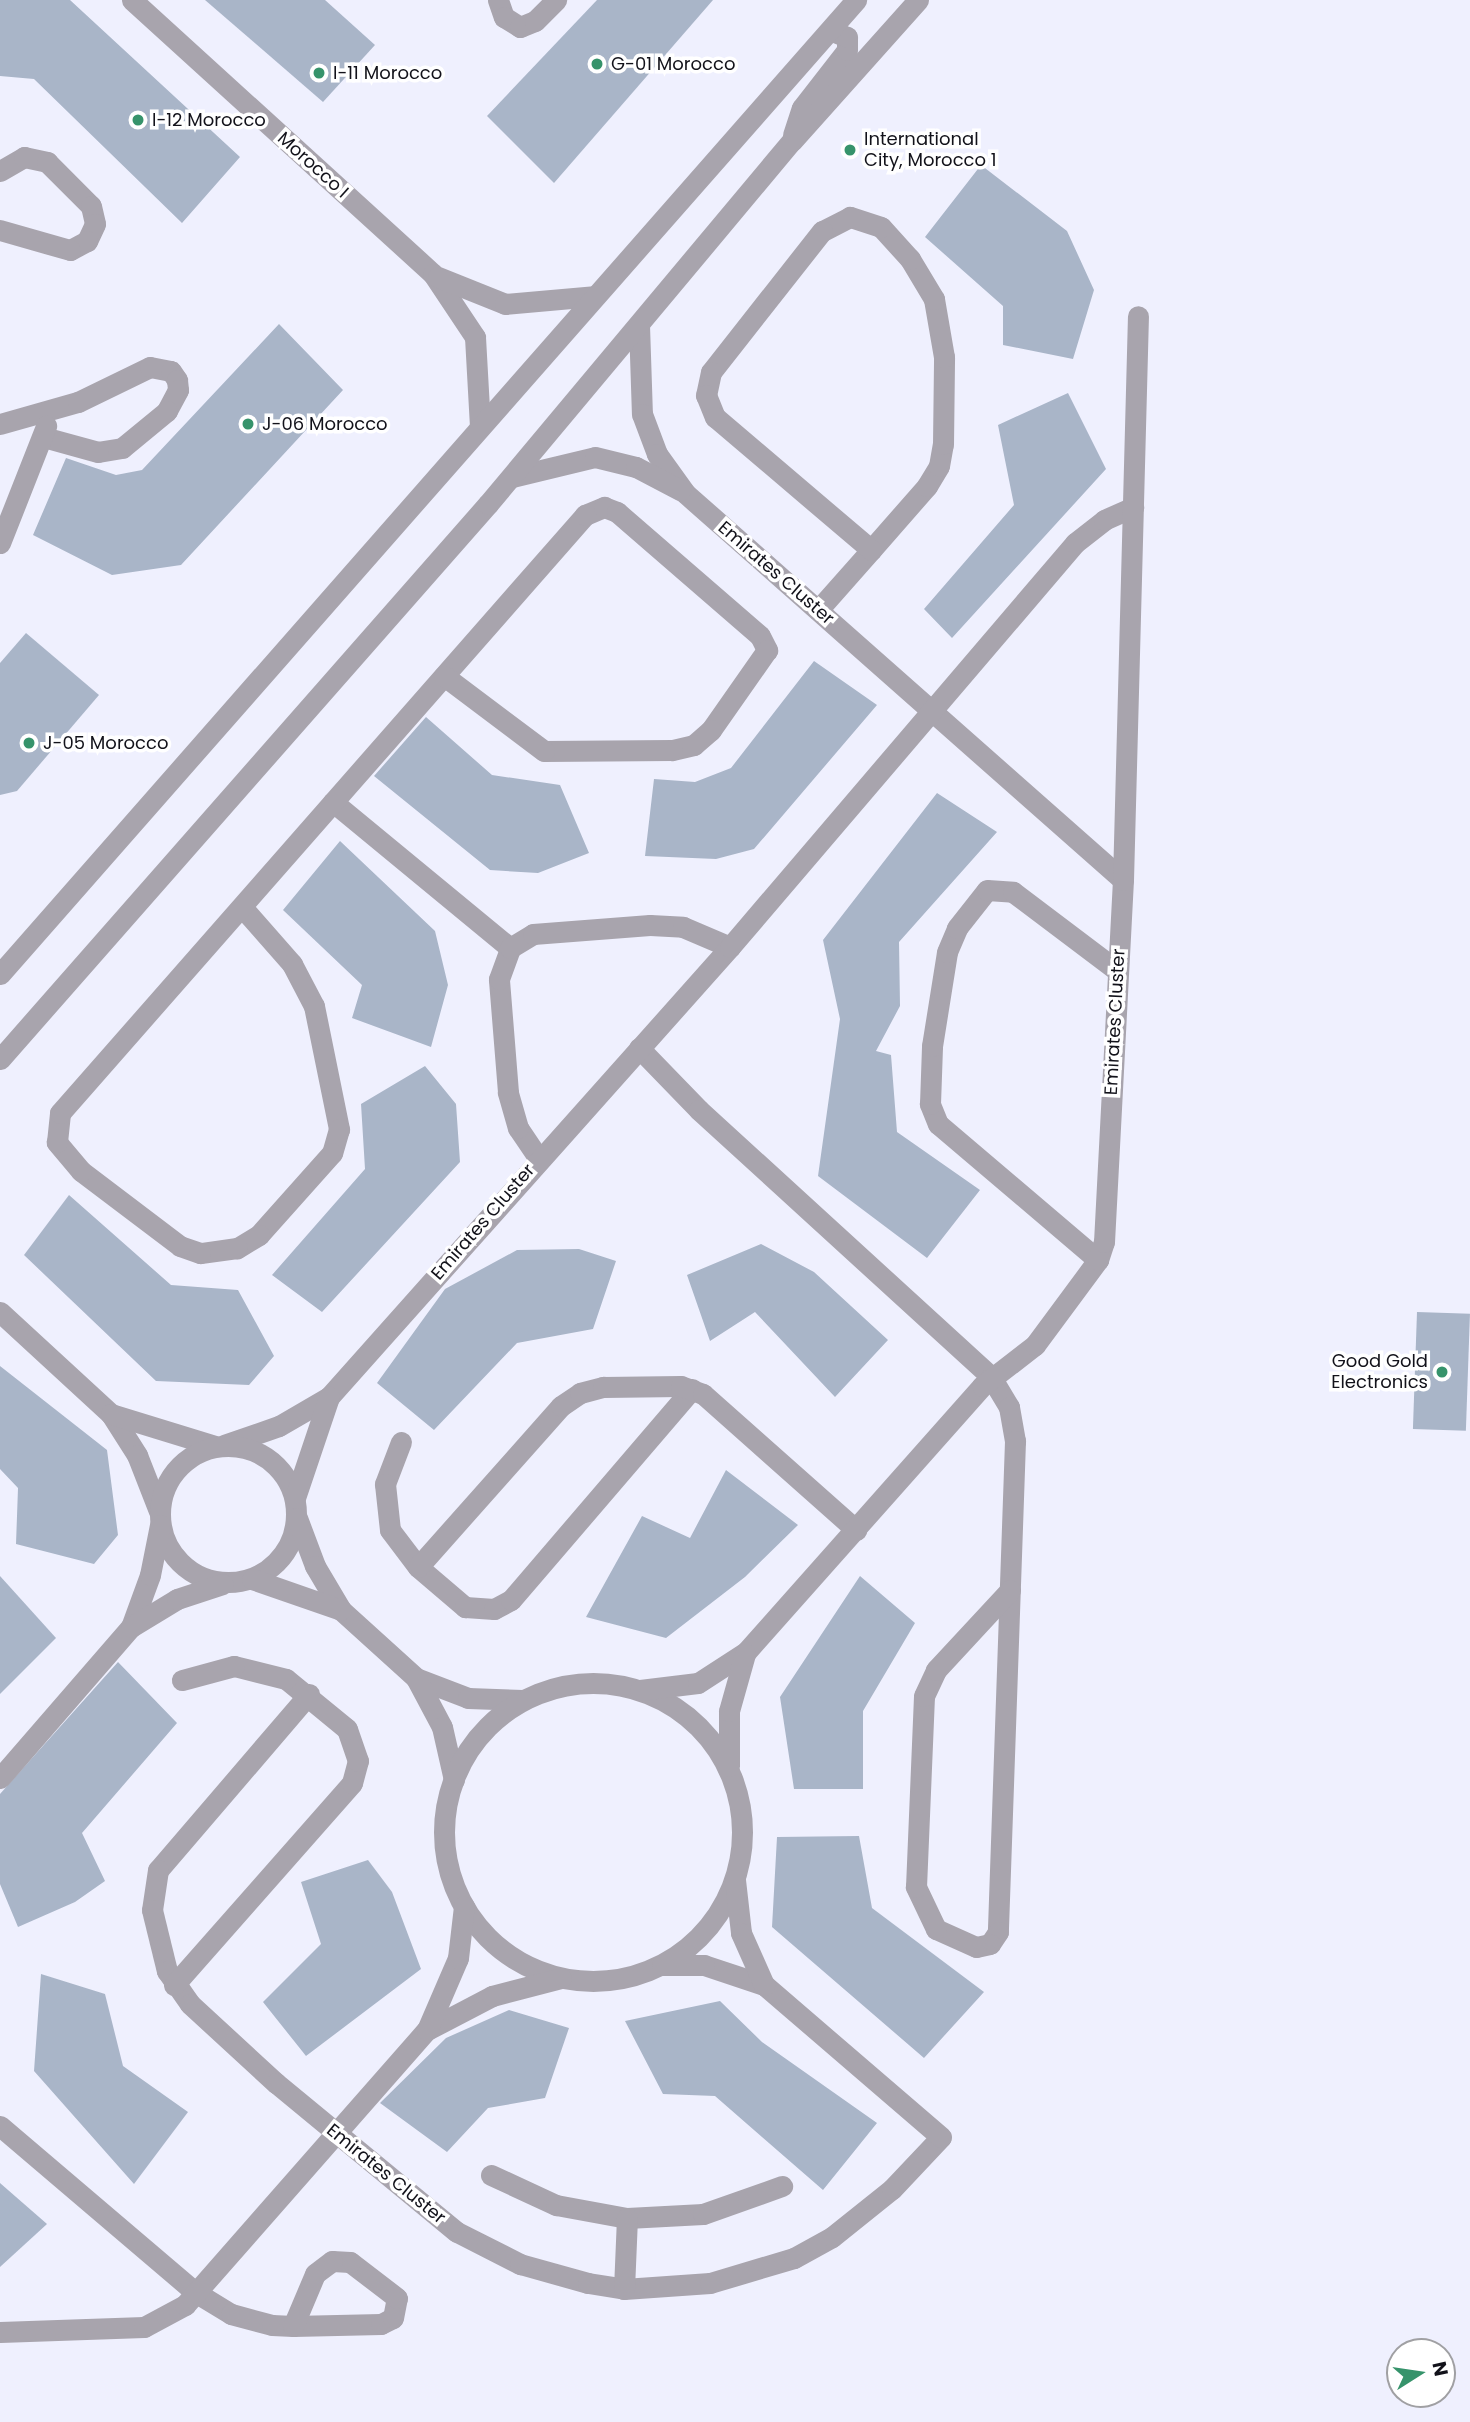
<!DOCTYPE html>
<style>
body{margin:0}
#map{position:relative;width:1470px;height:2422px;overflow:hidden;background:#eff0fe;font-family:Poppins,sans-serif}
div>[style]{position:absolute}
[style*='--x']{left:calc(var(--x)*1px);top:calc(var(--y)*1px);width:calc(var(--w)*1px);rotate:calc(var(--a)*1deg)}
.building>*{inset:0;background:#a9b5c8;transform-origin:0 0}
.minor>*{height:21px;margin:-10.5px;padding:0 10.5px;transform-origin:10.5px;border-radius:10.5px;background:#a8a4ad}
.minor>.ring{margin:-10.5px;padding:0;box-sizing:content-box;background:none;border:21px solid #a8a4ad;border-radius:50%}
.dots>*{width:19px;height:19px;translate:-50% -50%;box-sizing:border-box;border:4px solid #fff;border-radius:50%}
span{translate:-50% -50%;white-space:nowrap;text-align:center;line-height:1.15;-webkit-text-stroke:7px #fff;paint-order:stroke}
.poi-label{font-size:18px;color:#12121a}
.left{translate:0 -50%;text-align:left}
.right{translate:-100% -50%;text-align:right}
.street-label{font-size:18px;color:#12121a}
.north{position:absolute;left:1386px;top:2338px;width:70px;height:70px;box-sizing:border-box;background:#fff;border:2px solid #a0a0a3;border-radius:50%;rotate:78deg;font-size:19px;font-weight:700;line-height:28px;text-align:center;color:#12121a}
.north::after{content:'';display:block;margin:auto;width:24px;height:32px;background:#36936b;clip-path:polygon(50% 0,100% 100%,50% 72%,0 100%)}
</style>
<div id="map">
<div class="building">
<div style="clip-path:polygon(0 0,70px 0,240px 157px,182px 223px,34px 79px,0 76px)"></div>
<div style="clip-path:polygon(205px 0,325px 0,375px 45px,323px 102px)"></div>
<div style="clip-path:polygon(597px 0,713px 0,554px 183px,487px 116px)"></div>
<div style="clip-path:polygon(981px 165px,1067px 231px,1094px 290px,1073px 359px,1003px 345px,1003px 306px,925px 237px)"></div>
<div style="clip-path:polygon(279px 324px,343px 390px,181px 565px,112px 575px,33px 535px,66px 458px,116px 475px,142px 470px)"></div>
<div style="clip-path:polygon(1068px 393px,1106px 469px,952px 638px,924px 609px,1014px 505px,998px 425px)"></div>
<div style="clip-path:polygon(26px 633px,99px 695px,17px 791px,0 795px,0 663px)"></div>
<div style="clip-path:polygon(814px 661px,877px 705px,754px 849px,716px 859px,645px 856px,654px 779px,695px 782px,731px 768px)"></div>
<div style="clip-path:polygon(426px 717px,492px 775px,560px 785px,589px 853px,538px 873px,490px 870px,374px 776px)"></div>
<div style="clip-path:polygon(937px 793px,997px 832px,899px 942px,900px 1006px,876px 1051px,891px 1055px,897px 1132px,980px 1190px,927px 1258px,818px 1176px,840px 1019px,823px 940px)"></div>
<div style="clip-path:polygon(340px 841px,435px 931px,448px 985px,431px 1047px,352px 1018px,362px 985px,283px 910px)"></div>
<div style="clip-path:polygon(425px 1066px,456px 1104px,460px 1162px,322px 1312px,272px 1275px,365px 1169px,361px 1104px)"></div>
<div style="clip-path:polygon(69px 1195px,171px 1285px,238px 1290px,274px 1356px,249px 1385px,156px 1381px,24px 1255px)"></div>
<div style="clip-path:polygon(761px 1244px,814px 1272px,888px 1340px,835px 1397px,755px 1312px,710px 1341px,687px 1275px)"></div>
<div style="clip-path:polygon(579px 1249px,616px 1261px,593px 1329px,517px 1343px,434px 1430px,377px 1383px,445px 1289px,517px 1250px)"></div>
<div style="left:1417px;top:1312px;width:53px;height:117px;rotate:2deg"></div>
<div style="clip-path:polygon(0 1366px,107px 1450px,118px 1535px,94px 1564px,16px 1544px,18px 1488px,0 1469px)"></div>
<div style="clip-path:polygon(726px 1470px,798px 1525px,745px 1577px,666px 1638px,586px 1617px,642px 1516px,690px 1538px)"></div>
<div style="clip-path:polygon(0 1576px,56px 1638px,0 1694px)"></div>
<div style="clip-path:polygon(860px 1576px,915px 1623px,863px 1711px,863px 1789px,794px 1789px,780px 1697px)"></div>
<div style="clip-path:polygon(118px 1662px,177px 1723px,82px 1833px,105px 1881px,75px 1902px,18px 1927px,0 1884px,0 1794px)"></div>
<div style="clip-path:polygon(859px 1836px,872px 1908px,984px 1992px,924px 2058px,772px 1927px,777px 1837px)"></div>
<div style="clip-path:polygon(368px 1860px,392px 1892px,421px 1969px,306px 2056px,263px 2002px,321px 1944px,301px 1882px)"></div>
<div style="clip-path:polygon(41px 1974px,105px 1994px,123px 2066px,188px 2112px,134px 2184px,34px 2071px)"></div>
<div style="clip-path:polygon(720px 2001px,762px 2042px,877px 2123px,823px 2190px,715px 2096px,663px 2094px,625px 2021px)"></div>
<div style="clip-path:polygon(509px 2010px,569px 2028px,545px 2098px,488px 2108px,447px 2152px,380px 2103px,446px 2038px)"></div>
<div style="clip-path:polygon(0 2183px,47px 2224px,0 2267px)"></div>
</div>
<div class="minor">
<div style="--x:132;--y:0;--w:407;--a:42.3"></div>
<div style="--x:433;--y:274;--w:76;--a:56.3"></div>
<div style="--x:475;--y:337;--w:90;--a:86.8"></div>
<div style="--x:498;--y:0;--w:18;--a:71"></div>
<div style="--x:504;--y:17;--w:19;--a:32"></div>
<div style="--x:520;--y:27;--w:16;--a:-22"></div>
<div style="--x:535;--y:21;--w:30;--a:-45"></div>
<div style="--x:793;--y:135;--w:28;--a:-72"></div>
<div style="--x:802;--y:108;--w:73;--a:-52.2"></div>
<div style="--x:847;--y:50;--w:13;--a:-90"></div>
<div style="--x:847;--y:37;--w:18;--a:-158"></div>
<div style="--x:0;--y:171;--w:28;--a:-30"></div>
<div style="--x:24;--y:157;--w:24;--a:12"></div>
<div style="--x:47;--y:162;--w:62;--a:45"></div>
<div style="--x:91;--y:206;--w:18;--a:77"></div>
<div style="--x:95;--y:224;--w:19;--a:115"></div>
<div style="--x:87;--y:241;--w:19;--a:152"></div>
<div style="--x:70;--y:250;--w:73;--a:-164.1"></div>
<div style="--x:438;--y:277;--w:72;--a:21.9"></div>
<div style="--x:505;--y:304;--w:89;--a:-5.1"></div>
<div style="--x:639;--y:325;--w:89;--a:88.1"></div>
<div style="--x:642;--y:414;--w:43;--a:69.4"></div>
<div style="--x:657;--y:454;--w:48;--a:54.3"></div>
<div style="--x:685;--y:493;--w:584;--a:41.46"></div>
<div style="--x:0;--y:424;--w:81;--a:-15.8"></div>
<div style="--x:78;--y:402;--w:80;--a:-25.9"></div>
<div style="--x:150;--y:367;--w:21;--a:11"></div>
<div style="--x:171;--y:371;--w:11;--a:56"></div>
<div style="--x:177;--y:380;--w:10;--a:84"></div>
<div style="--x:178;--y:390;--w:24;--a:118"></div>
<div style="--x:167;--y:411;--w:58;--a:140.6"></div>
<div style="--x:122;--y:448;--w:24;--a:171"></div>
<div style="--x:98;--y:452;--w:57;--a:-164.7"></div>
<div style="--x:512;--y:477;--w:85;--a:-13.5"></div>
<div style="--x:595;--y:457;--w:42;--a:13.7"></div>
<div style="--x:636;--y:467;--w:50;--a:27.6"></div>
<div style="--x:0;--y:543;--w:126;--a:-68.5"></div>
<div style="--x:818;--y:610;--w:80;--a:-48.5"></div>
<div style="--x:871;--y:550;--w:85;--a:-48.8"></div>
<div style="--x:927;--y:486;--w:23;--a:-59"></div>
<div style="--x:939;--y:466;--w:22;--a:-80"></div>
<div style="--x:943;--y:444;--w:87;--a:-89.3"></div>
<div style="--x:944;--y:357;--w:59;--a:-99.8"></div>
<div style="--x:934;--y:299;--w:47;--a:-121"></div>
<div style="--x:910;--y:259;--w:43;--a:-132.2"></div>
<div style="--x:881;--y:227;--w:33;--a:-162"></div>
<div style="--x:850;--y:217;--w:31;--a:153"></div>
<div style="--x:822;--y:231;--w:179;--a:128.2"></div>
<div style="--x:711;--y:372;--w:24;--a:102"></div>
<div style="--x:706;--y:395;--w:24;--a:68"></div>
<div style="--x:715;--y:417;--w:205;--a:40.4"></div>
<div style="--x:333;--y:802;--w:229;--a:39.5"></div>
<div style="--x:242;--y:907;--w:76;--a:48.7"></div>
<div style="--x:292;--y:964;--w:47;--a:62.4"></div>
<div style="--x:314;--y:1006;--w:126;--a:78.5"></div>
<div style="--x:339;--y:1129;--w:25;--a:106"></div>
<div style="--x:332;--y:1153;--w:110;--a:131.7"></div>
<div style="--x:259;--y:1235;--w:26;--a:149"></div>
<div style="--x:237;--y:1248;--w:37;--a:172"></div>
<div style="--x:200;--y:1253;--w:21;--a:-161"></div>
<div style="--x:180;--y:1246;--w:124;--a:-142.9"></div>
<div style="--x:81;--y:1171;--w:38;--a:-130"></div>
<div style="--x:57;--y:1142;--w:29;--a:-84"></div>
<div style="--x:60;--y:1113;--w:796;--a:-48.72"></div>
<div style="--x:585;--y:515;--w:21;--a:-23"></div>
<div style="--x:604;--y:507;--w:14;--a:21"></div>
<div style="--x:617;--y:512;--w:189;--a:40.9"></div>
<div style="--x:760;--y:636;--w:16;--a:63"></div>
<div style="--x:767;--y:650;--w:98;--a:125"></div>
<div style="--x:711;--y:730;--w:23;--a:139"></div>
<div style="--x:694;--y:745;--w:23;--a:167"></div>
<div style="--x:672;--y:750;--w:128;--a:179.6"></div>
<div style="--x:544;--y:751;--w:125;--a:-143.1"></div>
<div style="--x:0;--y:974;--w:1297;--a:-48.69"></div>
<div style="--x:639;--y:1048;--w:86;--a:45.9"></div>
<div style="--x:699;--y:1110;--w:396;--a:42.4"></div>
<div style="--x:991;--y:1377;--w:35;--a:59"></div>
<div style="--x:1009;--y:1407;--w:35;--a:80"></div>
<div style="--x:1015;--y:1441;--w:491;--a:92"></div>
<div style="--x:998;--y:1932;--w:14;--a:124"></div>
<div style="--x:990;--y:1944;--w:14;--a:168"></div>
<div style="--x:976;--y:1947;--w:44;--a:-155.8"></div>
<div style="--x:936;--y:1929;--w:47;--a:-115.5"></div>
<div style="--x:916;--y:1887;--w:191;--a:-87.6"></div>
<div style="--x:924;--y:1696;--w:29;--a:-65"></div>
<div style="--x:936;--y:1670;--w:109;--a:-47.2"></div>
<div style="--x:0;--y:1059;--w:739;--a:-48.68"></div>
<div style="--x:488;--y:504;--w:473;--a:-50.1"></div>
<div style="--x:792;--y:141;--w:189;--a:-48.2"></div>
<div style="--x:539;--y:1159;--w:37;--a:-124"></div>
<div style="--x:518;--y:1128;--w:37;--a:-106"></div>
<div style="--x:508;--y:1092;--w:113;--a:-94.6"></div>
<div style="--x:499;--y:979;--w:33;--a:-70"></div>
<div style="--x:510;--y:948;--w:27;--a:-31"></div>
<div style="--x:533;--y:934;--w:117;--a:-4.4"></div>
<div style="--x:650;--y:925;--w:33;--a:3"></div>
<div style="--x:683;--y:927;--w:51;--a:23.1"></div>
<div style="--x:1098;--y:1260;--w:210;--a:-139.6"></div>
<div style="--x:938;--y:1124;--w:22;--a:-112"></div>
<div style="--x:930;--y:1104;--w:58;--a:-88"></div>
<div style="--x:932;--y:1046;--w:95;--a:-80.9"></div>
<div style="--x:947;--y:952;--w:26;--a:-67"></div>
<div style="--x:957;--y:928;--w:48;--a:-51.7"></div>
<div style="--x:987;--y:890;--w:26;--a:4"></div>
<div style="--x:1013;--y:892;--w:131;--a:37"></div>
<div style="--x:0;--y:1312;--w:151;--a:42.6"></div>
<div style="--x:111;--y:1414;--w:49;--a:57.6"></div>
<div style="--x:137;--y:1455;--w:60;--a:68.6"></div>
<div style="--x:111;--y:1414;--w:109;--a:17.1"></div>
<div style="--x:401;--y:1442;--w:45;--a:110.9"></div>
<div style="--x:385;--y:1484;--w:46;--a:83.8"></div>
<div style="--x:390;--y:1530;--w:46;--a:52.9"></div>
<div style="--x:418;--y:1567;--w:62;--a:40.4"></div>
<div style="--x:465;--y:1607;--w:29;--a:4"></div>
<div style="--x:494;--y:1609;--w:19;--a:-28"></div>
<div style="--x:511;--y:1600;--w:278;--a:-49.4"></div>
<div style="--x:224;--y:1445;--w:58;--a:-19.1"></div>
<div style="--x:279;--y:1426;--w:58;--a:-30.1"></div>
<div style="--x:329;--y:1397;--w:603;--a:-48.3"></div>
<div style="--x:730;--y:947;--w:531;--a:-49.5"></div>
<div style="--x:1075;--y:543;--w:37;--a:-38"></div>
<div style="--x:1104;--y:520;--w:32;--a:-24"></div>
<div class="ring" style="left:160px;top:1446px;width:115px;height:115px"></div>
<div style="--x:295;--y:1498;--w:107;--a:-71.4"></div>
<div style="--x:297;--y:1518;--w:51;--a:69.4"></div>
<div style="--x:315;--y:1566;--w:51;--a:59.4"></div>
<div style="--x:341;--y:1610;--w:101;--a:42.2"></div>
<div style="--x:416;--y:1678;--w:56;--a:21"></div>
<div style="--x:468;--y:1698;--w:54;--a:2.1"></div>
<div style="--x:418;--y:1567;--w:215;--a:-48.4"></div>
<div style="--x:561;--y:1406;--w:23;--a:-34"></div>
<div style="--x:580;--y:1393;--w:24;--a:-15"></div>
<div style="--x:603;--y:1387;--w:78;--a:-0.7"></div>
<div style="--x:681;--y:1386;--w:23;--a:20"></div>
<div style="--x:703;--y:1394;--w:205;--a:41.6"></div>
<div style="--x:252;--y:1579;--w:94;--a:19.2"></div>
<div style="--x:131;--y:1627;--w:55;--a:-69.9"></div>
<div style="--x:150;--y:1575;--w:51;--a:-78.7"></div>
<div style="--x:416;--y:1678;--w:55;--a:62"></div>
<div style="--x:442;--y:1727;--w:54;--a:77.2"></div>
<div class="ring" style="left:444px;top:1683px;width:277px;height:277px"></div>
<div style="--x:640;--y:1690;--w:58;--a:-6.9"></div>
<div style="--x:698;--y:1683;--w:57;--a:-32.9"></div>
<div style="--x:746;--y:1652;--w:356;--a:-48.4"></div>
<div style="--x:982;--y:1386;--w:67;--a:-37.7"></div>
<div style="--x:1035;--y:1345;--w:106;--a:-53.5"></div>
<div style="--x:1098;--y:1260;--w:19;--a:-72"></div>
<div style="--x:1104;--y:1242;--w:362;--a:-87"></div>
<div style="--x:1123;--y:880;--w:564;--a:-88.48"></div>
<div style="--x:309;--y:1694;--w:232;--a:130.6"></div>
<div style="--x:158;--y:1870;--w:40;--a:98.5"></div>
<div style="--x:152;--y:1910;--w:63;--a:76.2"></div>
<div style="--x:167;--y:1971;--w:40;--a:55.1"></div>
<div style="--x:190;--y:2004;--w:117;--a:42.6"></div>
<div style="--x:276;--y:2083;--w:234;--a:39.5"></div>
<div style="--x:457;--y:2232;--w:71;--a:26.9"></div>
<div style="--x:520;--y:2264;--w:71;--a:15.6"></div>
<div style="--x:588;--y:2283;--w:36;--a:9"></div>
<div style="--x:624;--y:2289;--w:86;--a:-4"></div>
<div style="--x:710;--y:2283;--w:88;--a:-16.6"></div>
<div style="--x:794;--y:2258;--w:43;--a:-28.9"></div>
<div style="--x:832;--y:2237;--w:77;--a:-38.7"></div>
<div style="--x:892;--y:2189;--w:71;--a:-46.7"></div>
<div style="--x:941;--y:2137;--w:233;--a:-139.3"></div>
<div style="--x:764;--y:1985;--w:63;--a:-161.6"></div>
<div style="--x:704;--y:1965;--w:42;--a:180"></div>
<div style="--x:729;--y:1766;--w:55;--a:-90"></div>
<div style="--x:729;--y:1711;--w:59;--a:-74.3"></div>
<div style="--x:0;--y:1778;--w:200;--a:-49.1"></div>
<div style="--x:131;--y:1627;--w:54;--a:-31.3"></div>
<div style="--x:177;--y:1599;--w:48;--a:-18.1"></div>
<div style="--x:735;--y:1880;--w:53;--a:83.5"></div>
<div style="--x:741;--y:1933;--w:57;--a:66.1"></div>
<div style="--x:174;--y:1985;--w:269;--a:-48.6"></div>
<div style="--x:352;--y:1783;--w:23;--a:-75"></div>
<div style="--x:358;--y:1761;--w:34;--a:-109"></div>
<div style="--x:347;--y:1729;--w:79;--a:-140.7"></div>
<div style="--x:286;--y:1679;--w:54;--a:-166"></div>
<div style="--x:234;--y:1666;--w:54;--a:164.9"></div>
<div style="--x:429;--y:2029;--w:71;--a:-27.6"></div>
<div style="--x:492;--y:1996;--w:71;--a:-14.6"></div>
<div style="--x:0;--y:2126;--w:256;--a:40.4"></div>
<div style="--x:195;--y:2292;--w:42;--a:31.4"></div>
<div style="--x:231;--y:2314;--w:42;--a:15"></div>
<div style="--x:272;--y:2325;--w:21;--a:3"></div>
<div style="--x:293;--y:2326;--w:88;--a:-1.3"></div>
<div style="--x:381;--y:2324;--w:13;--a:-27"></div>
<div style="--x:393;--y:2318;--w:20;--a:-79"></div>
<div style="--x:397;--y:2298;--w:59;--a:-142.5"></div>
<div style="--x:350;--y:2262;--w:18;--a:-177"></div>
<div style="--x:332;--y:2261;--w:21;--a:143"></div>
<div style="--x:315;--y:2274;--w:56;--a:112.9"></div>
<div style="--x:491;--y:2175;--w:72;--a:24.8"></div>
<div style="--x:556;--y:2205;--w:72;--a:10.4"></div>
<div style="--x:627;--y:2218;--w:76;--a:-3"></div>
<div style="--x:703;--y:2214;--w:84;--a:-19.5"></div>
<div style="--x:624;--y:2289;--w:71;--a:-87.6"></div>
<div style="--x:0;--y:2332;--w:144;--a:-2"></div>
<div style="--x:144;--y:2327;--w:47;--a:-28.2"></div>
<div style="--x:185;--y:2305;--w:366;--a:-48.7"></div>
<div style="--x:427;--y:2030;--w:78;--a:-66.7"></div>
<div style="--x:458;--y:1958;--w:52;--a:-83.4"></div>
</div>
<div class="dots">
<div style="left:597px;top:64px;background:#36936b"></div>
<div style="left:319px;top:73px;background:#36936b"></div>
<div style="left:138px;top:120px;background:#36936b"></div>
<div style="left:850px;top:150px;background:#36936b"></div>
<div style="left:248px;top:424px;background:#36936b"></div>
<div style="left:29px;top:743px;background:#36936b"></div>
<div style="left:1442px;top:1372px;background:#36936b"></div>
</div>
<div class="poi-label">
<span class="left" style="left:611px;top:64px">G-01 Morocco</span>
<span class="left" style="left:333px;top:73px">I-11 Morocco</span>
<span class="left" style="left:152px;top:120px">I-12 Morocco</span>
<span class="left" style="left:864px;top:150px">International<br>City, Morocco 1</span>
<span class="left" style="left:262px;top:424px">J-06 Morocco</span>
<span class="left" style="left:43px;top:743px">J-05 Morocco</span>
<span class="right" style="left:1428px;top:1372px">Good Gold<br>Electronics</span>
</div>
<div class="street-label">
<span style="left:313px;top:165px;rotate:42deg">Morocco I</span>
<span style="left:776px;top:573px;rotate:41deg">Emirates Cluster</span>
<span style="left:1115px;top:1022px;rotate:-87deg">Emirates Cluster</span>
<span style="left:483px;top:1222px;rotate:-49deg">Emirates Cluster</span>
<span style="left:386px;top:2174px;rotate:39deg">Emirates Cluster</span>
</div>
<div class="north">N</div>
</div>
